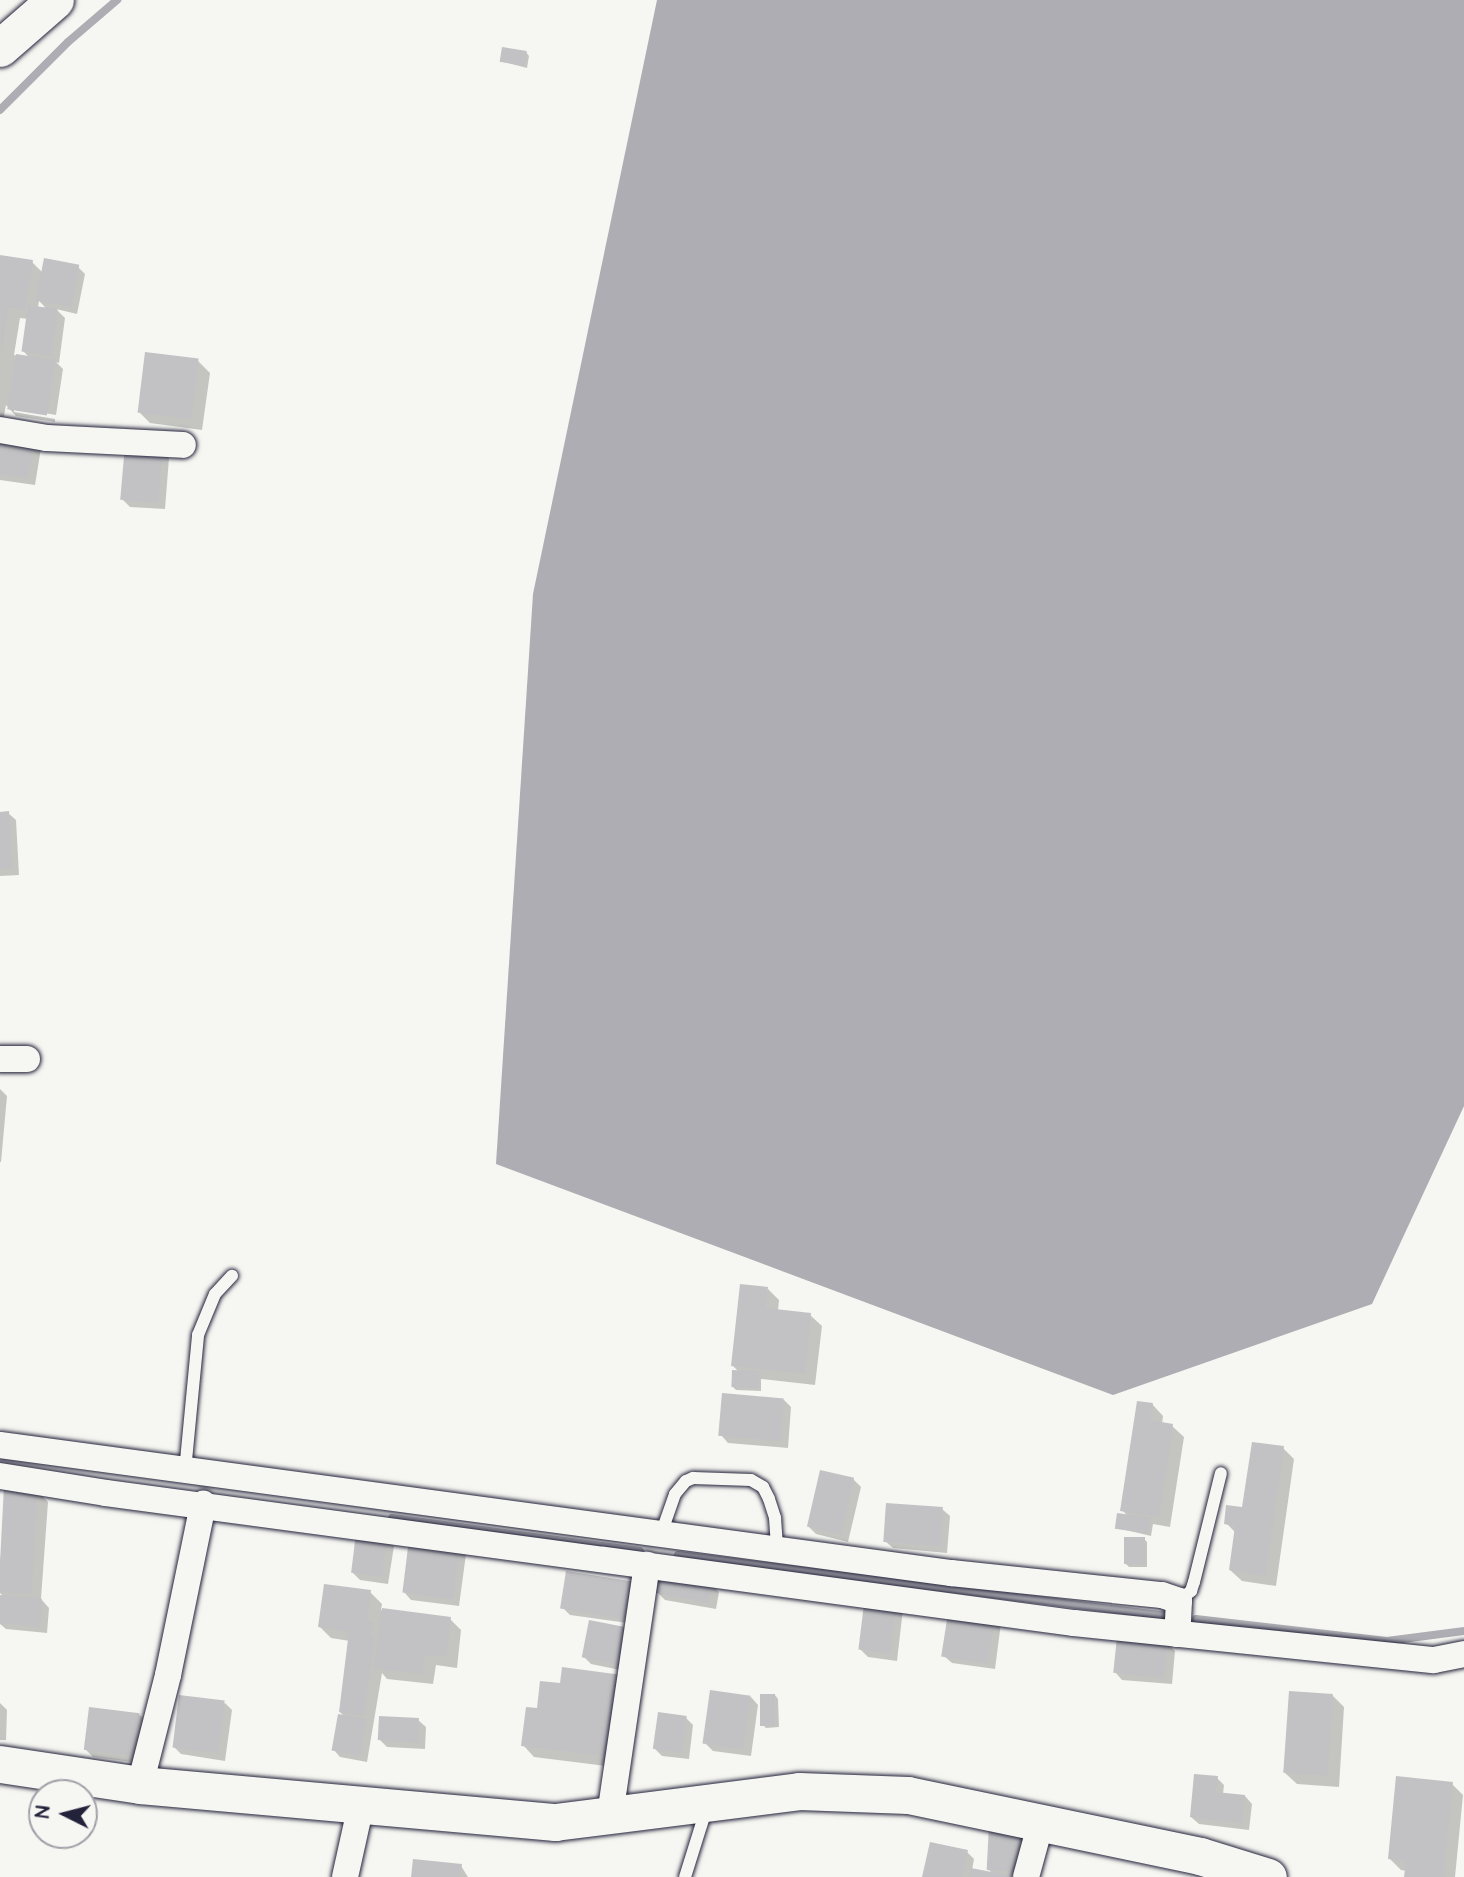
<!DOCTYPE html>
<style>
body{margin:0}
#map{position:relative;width:1464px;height:1877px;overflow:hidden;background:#f6f6f2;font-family:"Architects Daughter",sans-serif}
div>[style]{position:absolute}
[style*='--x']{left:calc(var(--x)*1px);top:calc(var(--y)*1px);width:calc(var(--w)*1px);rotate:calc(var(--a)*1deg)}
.water>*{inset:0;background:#adadb3}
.shadow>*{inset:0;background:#0003}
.stream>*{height:8px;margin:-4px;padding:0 4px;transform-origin:4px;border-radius:4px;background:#adadb3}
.building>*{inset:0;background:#c2c2c4;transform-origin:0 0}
.roads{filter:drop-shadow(0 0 2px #22223b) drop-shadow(0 0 2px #22223b)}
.lane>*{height:12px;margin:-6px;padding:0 6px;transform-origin:6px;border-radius:6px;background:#f6f6f2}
.street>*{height:26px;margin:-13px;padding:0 13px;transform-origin:13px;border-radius:13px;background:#f6f6f2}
.secondary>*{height:37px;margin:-18.5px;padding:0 18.5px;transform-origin:18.5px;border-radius:18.5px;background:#f6f6f2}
span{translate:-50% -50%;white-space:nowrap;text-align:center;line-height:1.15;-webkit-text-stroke:5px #f6f6f2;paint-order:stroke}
.north{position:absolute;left:28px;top:1779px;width:70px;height:70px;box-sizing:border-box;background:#f6f6f2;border:2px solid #a1a1a9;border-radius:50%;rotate:276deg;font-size:19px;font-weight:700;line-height:28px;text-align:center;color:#22223b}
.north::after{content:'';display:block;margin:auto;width:24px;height:32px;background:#22223b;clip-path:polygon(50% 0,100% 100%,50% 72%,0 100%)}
</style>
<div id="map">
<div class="water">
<div style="clip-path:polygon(657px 0,1464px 0,1464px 1106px,1372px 1304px,1113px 1395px,496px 1164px,533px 594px)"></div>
</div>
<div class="shadow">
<div style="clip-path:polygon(526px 52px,529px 56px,527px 68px,501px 61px)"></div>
<div style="clip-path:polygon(evenodd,0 257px,32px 262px,43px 273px,78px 267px,85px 274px,77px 314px,56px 309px,65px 318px,59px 363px,56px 362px,63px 369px,56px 415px,14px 408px,14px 412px,55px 419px,55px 422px,16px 416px,6px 405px,3px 421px,0 421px,0 257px,39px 301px,43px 305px,47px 310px,38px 308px,39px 301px,0 257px,20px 318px,28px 319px,24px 352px,30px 358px,14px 355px,20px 318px)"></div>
<div style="clip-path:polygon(198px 361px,210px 373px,202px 430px,150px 423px,139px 412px)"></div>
<div style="clip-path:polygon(0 436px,41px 448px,35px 485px,0 480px)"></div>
<div style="clip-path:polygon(162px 450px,169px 458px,165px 509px,130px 507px,123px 500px)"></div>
<div style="clip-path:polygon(0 813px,8px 813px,16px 820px,19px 875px,0 876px)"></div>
<div style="clip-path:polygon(0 1089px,7px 1096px,1px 1162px,0 1162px)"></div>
<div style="clip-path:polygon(768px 1289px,779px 1300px,778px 1311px,810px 1315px,822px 1326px,815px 1385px,761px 1379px,761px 1391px,736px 1390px,733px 1387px,739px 1372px,733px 1366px)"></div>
<div style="clip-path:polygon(784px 1400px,791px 1407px,788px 1448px,728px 1443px,721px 1435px)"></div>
<div style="clip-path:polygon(1152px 1404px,1163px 1416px,1162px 1424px,1172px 1426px,1184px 1437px,1170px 1527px,1153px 1524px,1151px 1536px,1117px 1528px,1128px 1516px,1122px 1510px)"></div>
<div style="clip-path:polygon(1283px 1448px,1294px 1459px,1276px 1586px,1242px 1581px,1230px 1570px,1236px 1533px,1226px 1523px,1243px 1509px)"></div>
<div style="clip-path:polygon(853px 1479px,861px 1487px,848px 1542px,816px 1534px,809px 1527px)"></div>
<div style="clip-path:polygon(6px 1488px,36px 1490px,48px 1502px,41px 1599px,49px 1608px,47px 1633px,6px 1629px,0 1624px,0 1602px,4px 1597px,0 1593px,0 1567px)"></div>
<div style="clip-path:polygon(942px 1509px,950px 1516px,947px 1553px,893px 1548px,885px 1541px)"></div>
<div style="clip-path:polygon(386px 1538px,394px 1546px,388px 1584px,360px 1580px,352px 1572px)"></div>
<div style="clip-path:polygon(1144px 1539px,1147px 1542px,1147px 1567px,1129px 1567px,1125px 1563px)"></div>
<div style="clip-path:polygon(459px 1547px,466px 1554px,459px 1606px,411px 1600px,404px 1592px)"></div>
<div style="clip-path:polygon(567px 1573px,642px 1625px,570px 1615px,563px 1608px)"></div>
<div style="clip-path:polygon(711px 1584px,719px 1592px,716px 1609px,665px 1600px,658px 1593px)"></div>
<div style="clip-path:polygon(370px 1592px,382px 1604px,381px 1610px,450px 1619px,461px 1630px,457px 1668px,436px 1665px,433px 1684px,387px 1679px,382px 1673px,367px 1762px,340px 1757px,333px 1749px,345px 1717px,340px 1712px,350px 1641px,331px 1638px,320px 1627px)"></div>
<div style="clip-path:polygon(896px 1601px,903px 1609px,897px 1661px,868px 1657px,860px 1649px)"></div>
<div style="clip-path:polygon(994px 1615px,1001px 1623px,995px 1669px,952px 1663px,944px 1656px)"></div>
<div style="clip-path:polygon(630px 1630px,630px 1672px,591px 1664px,584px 1657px)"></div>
<div style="clip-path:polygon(1167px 1644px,1175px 1651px,1172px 1684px,1122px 1680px,1115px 1672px)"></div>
<div style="clip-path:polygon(775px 1695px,778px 1699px,779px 1727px,766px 1728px,763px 1725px)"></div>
<div style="clip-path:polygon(1332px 1695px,1344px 1707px,1339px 1787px,1297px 1784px,1285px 1773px)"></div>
<div style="clip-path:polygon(751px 1697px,758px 1705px,751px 1756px,713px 1751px,705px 1743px)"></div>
<div style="clip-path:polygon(0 1703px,7px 1710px,6px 1740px,0 1740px)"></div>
<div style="clip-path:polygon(225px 1703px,232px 1710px,225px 1761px,181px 1754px,174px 1747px)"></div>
<div style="clip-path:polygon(538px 1710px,622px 1768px,534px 1757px,523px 1745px)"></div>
<div style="clip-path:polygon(140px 1715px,147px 1722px,141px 1763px,93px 1757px,86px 1750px)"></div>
<div style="clip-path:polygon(686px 1718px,693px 1725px,689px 1759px,662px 1756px,655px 1749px)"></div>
<div style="clip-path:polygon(418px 1720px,426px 1727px,425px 1749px,387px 1747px,380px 1740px)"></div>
<div style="clip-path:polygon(1217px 1778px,1224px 1785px,1223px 1794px,1245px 1796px,1252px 1804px,1249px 1830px,1199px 1824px,1191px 1817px)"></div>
<div style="clip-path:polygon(1452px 1784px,1463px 1795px,1455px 1877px,1406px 1877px,1407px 1871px,1401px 1870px,1390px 1859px)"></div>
<div style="clip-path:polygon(991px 1827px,1028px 1837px,1026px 1877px,924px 1877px,967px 1852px,974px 1859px,972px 1870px,993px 1874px,988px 1869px)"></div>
<div style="clip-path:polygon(461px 1866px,468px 1877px,412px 1877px)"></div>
</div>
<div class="stream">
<div style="--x:0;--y:110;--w:96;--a:-45"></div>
<div style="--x:68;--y:42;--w:65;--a:-40.6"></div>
<div style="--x:392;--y:1518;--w:250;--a:7.6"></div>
<div style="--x:678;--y:1555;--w:491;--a:7.1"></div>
<div style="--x:1196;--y:1619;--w:192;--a:6.6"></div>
<div style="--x:1387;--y:1641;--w:78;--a:-7.4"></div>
</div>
<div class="building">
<div style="left:502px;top:47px;width:25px;height:15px;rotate:9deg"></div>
<div style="clip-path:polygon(0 255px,33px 260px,25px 310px,9px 307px,1px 353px)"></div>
<div style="left:44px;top:258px;width:36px;height:43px;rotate:11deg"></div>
<div style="left:28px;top:305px;width:30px;height:47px;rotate:8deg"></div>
<div style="left:145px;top:352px;width:54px;height:61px;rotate:7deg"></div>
<div style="left:16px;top:354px;width:40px;height:56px;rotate:9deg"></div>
<div style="clip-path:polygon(0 434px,34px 439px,28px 478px,0 474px)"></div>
<div style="left:125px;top:445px;width:38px;height:55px;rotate:5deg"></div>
<div style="clip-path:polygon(9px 811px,12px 869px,0 869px,0 812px)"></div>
<div style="clip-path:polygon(740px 1284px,768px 1287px,766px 1308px,811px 1313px,805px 1374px,731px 1366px)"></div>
<div style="left:732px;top:1370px;width:27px;height:17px;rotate:2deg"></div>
<div style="left:722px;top:1393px;width:62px;height:43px;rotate:5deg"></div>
<div style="clip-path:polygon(1137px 1401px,1153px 1403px,1150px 1420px,1173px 1424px,1159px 1517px,1120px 1511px)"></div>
<div style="clip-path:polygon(1252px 1442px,1284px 1446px,1265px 1576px,1229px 1570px,1235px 1526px,1224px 1524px,1226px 1505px,1242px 1507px)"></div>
<div style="left:820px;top:1470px;width:35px;height:58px;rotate:13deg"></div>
<div style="left:4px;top:1486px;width:33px;height:106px;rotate:3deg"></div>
<div style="left:886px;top:1503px;width:57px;height:39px;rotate:4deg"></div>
<div style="left:1117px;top:1513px;width:34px;height:16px;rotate:8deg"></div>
<div style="left:356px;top:1533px;width:31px;height:40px;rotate:7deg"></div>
<div style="left:1124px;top:1537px;width:21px;height:27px"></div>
<div style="left:409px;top:1539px;width:51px;height:54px;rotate:7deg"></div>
<div style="left:566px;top:1571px;width:74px;height:38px;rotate:9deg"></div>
<div style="left:659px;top:1573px;width:54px;height:20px;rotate:11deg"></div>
<div style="clip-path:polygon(324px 1584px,371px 1590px,367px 1621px,373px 1622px,371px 1635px,375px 1635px,364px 1716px,339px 1712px,349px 1631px,318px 1627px)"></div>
<div style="left:0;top:1595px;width:42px;height:28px;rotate:5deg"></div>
<div style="left:865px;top:1596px;width:32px;height:54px;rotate:7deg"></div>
<div style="left:949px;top:1607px;width:47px;height:50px;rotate:9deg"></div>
<div style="clip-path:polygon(382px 1608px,451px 1617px,446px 1657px,425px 1655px,422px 1674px,374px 1668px)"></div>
<div style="left:589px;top:1620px;width:43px;height:38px;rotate:11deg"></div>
<div style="left:1117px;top:1637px;width:51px;height:36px;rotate:6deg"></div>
<div style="clip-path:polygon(562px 1667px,622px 1675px,612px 1757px,521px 1746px,526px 1707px,537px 1708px,540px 1681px,560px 1683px)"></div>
<div style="left:710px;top:1690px;width:41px;height:54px;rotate:8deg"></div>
<div style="left:1289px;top:1691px;width:44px;height:82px;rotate:4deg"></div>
<div style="left:760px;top:1694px;width:15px;height:32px"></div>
<div style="left:179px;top:1695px;width:46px;height:53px;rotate:7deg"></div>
<div style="left:89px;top:1707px;width:51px;height:43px;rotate:7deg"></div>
<div style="left:658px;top:1712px;width:29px;height:37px;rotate:8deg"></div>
<div style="left:338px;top:1714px;width:29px;height:37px;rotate:10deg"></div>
<div style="left:379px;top:1716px;width:40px;height:24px;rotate:3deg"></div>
<div style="clip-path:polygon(1194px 1774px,1218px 1776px,1216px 1792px,1245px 1795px,1242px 1823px,1190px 1817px)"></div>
<div style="clip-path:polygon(1396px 1776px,1453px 1782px,1443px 1877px,1404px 1877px,1406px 1861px,1388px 1859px)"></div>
<div style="left:989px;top:1825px;width:33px;height:45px;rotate:3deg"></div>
<div style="clip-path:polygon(930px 1842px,968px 1850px,962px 1877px,922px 1877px)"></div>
<div style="clip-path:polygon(413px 1859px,462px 1864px,460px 1877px,411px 1877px)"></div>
<div style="clip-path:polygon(971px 1868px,1012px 1876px,1012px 1877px,969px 1877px)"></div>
</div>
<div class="roads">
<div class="lane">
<div style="--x:185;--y:1471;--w:137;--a:-84.5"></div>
<div style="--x:198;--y:1335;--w:44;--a:-67.5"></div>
<div style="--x:215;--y:1294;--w:25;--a:-47"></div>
<div style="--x:661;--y:1534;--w:42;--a:-70.7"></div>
<div style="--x:675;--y:1494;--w:17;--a:-50"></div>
<div style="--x:686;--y:1481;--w:8;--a:-23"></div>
<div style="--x:693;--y:1478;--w:58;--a:2"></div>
<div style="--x:751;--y:1480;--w:14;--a:30"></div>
<div style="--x:763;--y:1487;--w:13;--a:63"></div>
<div style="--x:769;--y:1499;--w:20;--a:72"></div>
<div style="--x:775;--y:1518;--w:32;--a:86"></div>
<div style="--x:1179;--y:1601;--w:16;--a:-40"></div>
<div style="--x:1191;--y:1591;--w:9;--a:-72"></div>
<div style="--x:1194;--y:1582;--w:112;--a:-76.1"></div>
<div style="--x:685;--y:1877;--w:73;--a:-72.6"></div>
</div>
<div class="street">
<div style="--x:0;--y:430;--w:48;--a:9.7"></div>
<div style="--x:47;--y:438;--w:136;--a:2.9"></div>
<div style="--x:0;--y:1059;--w:27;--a:0"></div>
<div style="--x:0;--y:1445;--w:960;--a:7.67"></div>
<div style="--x:951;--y:1573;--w:212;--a:6"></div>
<div style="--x:1162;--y:1595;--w:18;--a:19"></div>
<div style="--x:1179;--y:1601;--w:33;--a:93"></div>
<div style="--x:0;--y:1476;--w:107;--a:9.1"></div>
<div style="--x:106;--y:1493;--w:977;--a:7.65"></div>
<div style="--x:1074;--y:1623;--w:362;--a:5.9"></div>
<div style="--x:1434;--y:1660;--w:31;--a:-11"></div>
<div style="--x:140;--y:1785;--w:114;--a:-75.7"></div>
<div style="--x:168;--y:1675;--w:175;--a:-78.4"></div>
<div style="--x:610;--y:1815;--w:253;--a:-81.6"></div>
<div style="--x:345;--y:1877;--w:74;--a:-77.5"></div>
<div style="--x:1026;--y:1877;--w:57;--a:-74.7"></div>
</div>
<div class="secondary">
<div style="--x:0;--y:48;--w:73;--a:-41.1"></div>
<div style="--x:0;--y:1764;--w:142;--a:8.5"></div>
<div style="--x:140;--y:1785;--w:417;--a:5.1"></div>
<div style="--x:555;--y:1822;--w:246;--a:-7.2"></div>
<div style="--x:799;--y:1791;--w:109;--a:2.1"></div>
<div style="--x:908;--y:1795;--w:298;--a:11.8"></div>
<div style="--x:1200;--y:1856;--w:71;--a:17.2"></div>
</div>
</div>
<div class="north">N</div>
</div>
